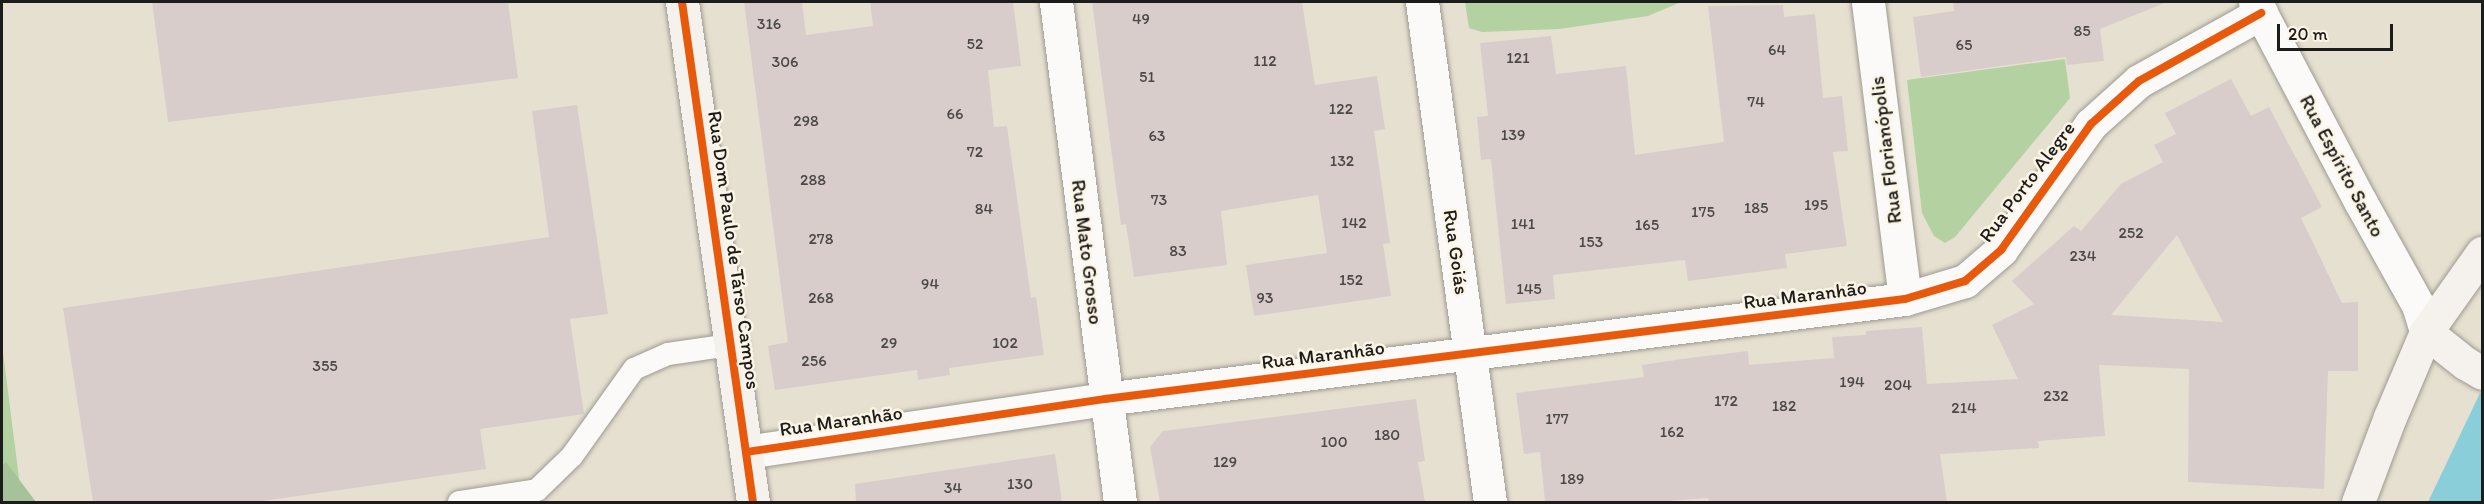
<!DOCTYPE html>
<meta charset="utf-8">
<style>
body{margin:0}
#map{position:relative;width:2484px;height:504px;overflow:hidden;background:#e6e0d0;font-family:Itim,sans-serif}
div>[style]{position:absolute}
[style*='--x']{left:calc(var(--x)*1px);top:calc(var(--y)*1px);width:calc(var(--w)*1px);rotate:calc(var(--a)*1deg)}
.green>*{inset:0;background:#b3d1a1}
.forest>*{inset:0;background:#a5c298}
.water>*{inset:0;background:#8aceda}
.building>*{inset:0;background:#d9cdcb}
.roads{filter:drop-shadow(0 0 2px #9d9a91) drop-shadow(0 0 2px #9d9a91)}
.lane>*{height:22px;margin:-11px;padding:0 11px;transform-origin:11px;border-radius:11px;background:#fbfaf8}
.street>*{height:33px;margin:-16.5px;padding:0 16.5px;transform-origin:16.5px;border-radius:16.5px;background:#fbfaf8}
.secondary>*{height:33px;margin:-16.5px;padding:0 16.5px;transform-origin:16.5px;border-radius:16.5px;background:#f5f2ed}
.cycleway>*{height:8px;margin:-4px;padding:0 4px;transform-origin:4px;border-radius:4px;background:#e8590c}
span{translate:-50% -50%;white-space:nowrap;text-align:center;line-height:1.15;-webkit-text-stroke:5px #fcf5e5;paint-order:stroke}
.number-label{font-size:16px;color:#4b4848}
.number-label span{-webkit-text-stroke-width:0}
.street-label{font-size:20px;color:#1c1c1c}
.frame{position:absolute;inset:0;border:3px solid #1c1c1c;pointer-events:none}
.scale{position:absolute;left:2277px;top:24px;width:116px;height:27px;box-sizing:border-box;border:3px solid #1c1c1c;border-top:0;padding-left:8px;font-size:18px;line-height:21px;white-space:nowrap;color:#1c1c1c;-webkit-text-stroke:4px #fcf5e5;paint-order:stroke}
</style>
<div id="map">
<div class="green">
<div style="clip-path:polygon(1465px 2px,1681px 2px,1648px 16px,1559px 29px,1482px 32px,1469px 28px)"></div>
<div style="clip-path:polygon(2065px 59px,2070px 98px,1955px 237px,1945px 243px,1934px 236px,1922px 213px,1907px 80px)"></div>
<div style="clip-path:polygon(2px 344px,22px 502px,2px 502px)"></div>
</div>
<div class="forest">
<div style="clip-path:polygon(6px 462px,36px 502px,2px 502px,2px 466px)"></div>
</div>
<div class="water">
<div style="clip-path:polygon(2480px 393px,2482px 394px,2482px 502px,2428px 502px)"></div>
</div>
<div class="building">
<div style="clip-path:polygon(152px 2px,508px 2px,518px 78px,168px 122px)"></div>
<div style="clip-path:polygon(744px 2px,802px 2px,806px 35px,873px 26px,870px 2px,1013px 2px,1021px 66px,988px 70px,994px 127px,1007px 126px,1031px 298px,1036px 297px,1044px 355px,949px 368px,950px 375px,918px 380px,917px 370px,775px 390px,768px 346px,788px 342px)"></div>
<div style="clip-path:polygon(1092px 2px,1302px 2px,1315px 85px,1377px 76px,1385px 129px,1374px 131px,1390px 243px,1383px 244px,1391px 296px,1254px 316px,1246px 265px,1327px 253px,1318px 195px,1221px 211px,1227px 265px,1134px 277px,1126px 224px,1121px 225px)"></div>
<div style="clip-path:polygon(1953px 2px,2165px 2px,2165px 3px,2100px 29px,2104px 61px,2067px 65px,2066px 57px,1921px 77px,1913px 17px,1954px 11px)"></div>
<div style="clip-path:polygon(1783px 5px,1784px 17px,1815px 14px,1823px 98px,1842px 96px,1848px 151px,1833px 152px,1847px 246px,1785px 254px,1787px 268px,1688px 281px,1685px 260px,1553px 275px,1555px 299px,1506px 304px,1491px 159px,1481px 160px,1477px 117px,1488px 116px,1480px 43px,1551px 36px,1556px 74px,1626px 66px,1635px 155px,1724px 142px,1708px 6px)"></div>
<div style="clip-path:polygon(evenodd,2231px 79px,2251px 116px,2269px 107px,2322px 207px,2301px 218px,2342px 303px,2358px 302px,2358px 371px,2328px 371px,2324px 489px,2188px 482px,2189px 369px,2099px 365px,2105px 436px,2038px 441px,2039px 448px,1940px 454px,1947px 502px,1709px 502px,1708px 498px,1655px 502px,1545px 502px,1540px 452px,1524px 454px,1516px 393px,1644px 377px,1642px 365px,1689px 358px,1748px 351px,1749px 365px,1834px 358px,1832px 337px,1866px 335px,1866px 331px,1922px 327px,1927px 384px,2018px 379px,1992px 325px,2034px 304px,2012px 281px,2074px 226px,2081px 231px,2121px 184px,2163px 162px,2154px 145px,2176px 134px,2165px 113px,2231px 79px,2177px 235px,2223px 322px,2111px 315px,2177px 235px)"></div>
<div style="clip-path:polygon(577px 105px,608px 314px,570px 319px,584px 414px,480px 429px,486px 469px,256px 502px,93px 502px,63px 308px,549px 237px,532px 111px)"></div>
<div style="clip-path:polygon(1416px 399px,1425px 461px,1418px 462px,1425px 502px,1160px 502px,1150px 447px,1163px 431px)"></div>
<div style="clip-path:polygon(1055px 454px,1062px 502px,856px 502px,855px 484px)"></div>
</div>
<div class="roads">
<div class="lane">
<div style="--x:459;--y:502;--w:79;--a:-8.7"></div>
<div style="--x:537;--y:490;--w:49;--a:-44.2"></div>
<div style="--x:572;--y:456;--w:107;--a:-54.5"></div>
<div style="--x:634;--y:369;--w:37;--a:-24"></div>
<div style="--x:668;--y:354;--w:63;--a:-8.3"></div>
</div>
<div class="street">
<div style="--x:1056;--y:2;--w:504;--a:82.71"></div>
<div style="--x:1422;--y:2;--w:505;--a:82.26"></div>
<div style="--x:1868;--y:2;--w:299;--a:82.9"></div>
<div style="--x:2255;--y:2;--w:225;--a:62.2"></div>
<div style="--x:2360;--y:201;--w:119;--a:60.9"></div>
<div style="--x:2418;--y:305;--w:28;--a:73"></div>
<div style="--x:746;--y:452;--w:363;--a:-8.4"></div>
<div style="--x:1105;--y:399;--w:806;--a:-7.13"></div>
<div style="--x:1905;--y:299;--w:63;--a:-16.7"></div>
<div style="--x:1965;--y:281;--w:48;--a:-40.7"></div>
<div style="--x:2001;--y:250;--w:155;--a:-54.5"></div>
<div style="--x:2091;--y:124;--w:64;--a:-41.9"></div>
<div style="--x:2139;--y:81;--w:140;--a:-29.1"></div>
</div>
<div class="secondary">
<div style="--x:682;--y:2;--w:505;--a:81.92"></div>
<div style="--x:2426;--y:332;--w:50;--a:38.5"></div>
<div style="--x:2465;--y:363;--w:20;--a:30"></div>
<div style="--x:2358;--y:502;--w:91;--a:-69.4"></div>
<div style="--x:2390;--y:417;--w:92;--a:-67"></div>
<div style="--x:2426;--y:332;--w:97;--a:-54.7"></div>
</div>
</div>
<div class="cycleway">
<div style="--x:682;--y:2;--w:505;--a:81.92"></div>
<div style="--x:746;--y:452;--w:363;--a:-8.4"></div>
<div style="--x:1105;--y:399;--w:806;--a:-7.13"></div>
<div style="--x:1905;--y:299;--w:63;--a:-16.7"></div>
<div style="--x:1965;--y:281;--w:48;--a:-40.7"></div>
<div style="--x:2001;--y:250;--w:155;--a:-54.5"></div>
<div style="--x:2091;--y:124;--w:64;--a:-41.9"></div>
<div style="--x:2139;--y:81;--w:140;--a:-29.1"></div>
</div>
<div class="number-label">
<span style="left:1141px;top:19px">49</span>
<span style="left:769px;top:24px">316</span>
<span style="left:2082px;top:31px">85</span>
<span style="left:975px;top:44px">52</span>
<span style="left:1964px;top:45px">65</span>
<span style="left:1777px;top:50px">64</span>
<span style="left:1518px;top:58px">121</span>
<span style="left:1265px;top:61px">112</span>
<span style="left:785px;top:62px">306</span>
<span style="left:1147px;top:77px">51</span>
<span style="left:1756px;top:102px">74</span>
<span style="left:1341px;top:109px">122</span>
<span style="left:955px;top:114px">66</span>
<span style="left:806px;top:121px">298</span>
<span style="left:1513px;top:135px">139</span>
<span style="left:1157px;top:136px">63</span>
<span style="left:975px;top:152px">72</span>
<span style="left:1342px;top:161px">132</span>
<span style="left:813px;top:180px">288</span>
<span style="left:1159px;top:200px">73</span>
<span style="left:1816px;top:205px">195</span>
<span style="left:1756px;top:208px">185</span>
<span style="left:984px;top:209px">84</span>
<span style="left:1703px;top:212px">175</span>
<span style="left:1354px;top:223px">142</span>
<span style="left:1523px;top:224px">141</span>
<span style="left:1647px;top:225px">165</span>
<span style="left:2131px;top:233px">252</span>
<span style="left:821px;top:239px">278</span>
<span style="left:1591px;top:242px">153</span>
<span style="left:1178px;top:251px">83</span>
<span style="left:2083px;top:256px">234</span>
<span style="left:1351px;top:280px">152</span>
<span style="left:930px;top:284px">94</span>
<span style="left:1529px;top:289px">145</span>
<span style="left:821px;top:298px">268</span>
<span style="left:1265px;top:298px">93</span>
<span style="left:889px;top:343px">29</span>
<span style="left:1005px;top:343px">102</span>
<span style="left:814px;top:361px">256</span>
<span style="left:325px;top:366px">355</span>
<span style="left:1852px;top:382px">194</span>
<span style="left:1898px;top:385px">204</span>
<span style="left:2056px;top:396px">232</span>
<span style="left:1726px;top:401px">172</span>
<span style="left:1784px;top:406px">182</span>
<span style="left:1964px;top:408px">214</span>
<span style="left:1557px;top:419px">177</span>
<span style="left:1672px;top:432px">162</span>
<span style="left:1387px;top:435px">180</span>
<span style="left:1334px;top:442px">100</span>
<span style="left:1225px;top:462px">129</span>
<span style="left:1572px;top:479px">189</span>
<span style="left:1020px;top:484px">130</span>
<span style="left:953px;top:488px">34</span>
</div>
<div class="street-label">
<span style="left:1886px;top:150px;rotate:-97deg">Rua Florianópolis</span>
<span style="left:2342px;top:166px;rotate:62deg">Rua Espírito Santo</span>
<span style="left:2027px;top:182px;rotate:-53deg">Rua Porto Alegre</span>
<span style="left:734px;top:250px;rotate:82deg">Rua Dom Paulo de Társo Campos</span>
<span style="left:1087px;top:252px;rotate:83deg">Rua Mato Grosso</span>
<span style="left:1456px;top:252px;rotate:82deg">Rua Goiás</span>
<span style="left:1805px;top:295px;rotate:-7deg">Rua Maranhão</span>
<span style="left:1323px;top:355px;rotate:-7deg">Rua Maranhão</span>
<span style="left:841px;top:421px;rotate:-8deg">Rua Maranhão</span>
</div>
<div class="frame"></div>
<div class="scale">20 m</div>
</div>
